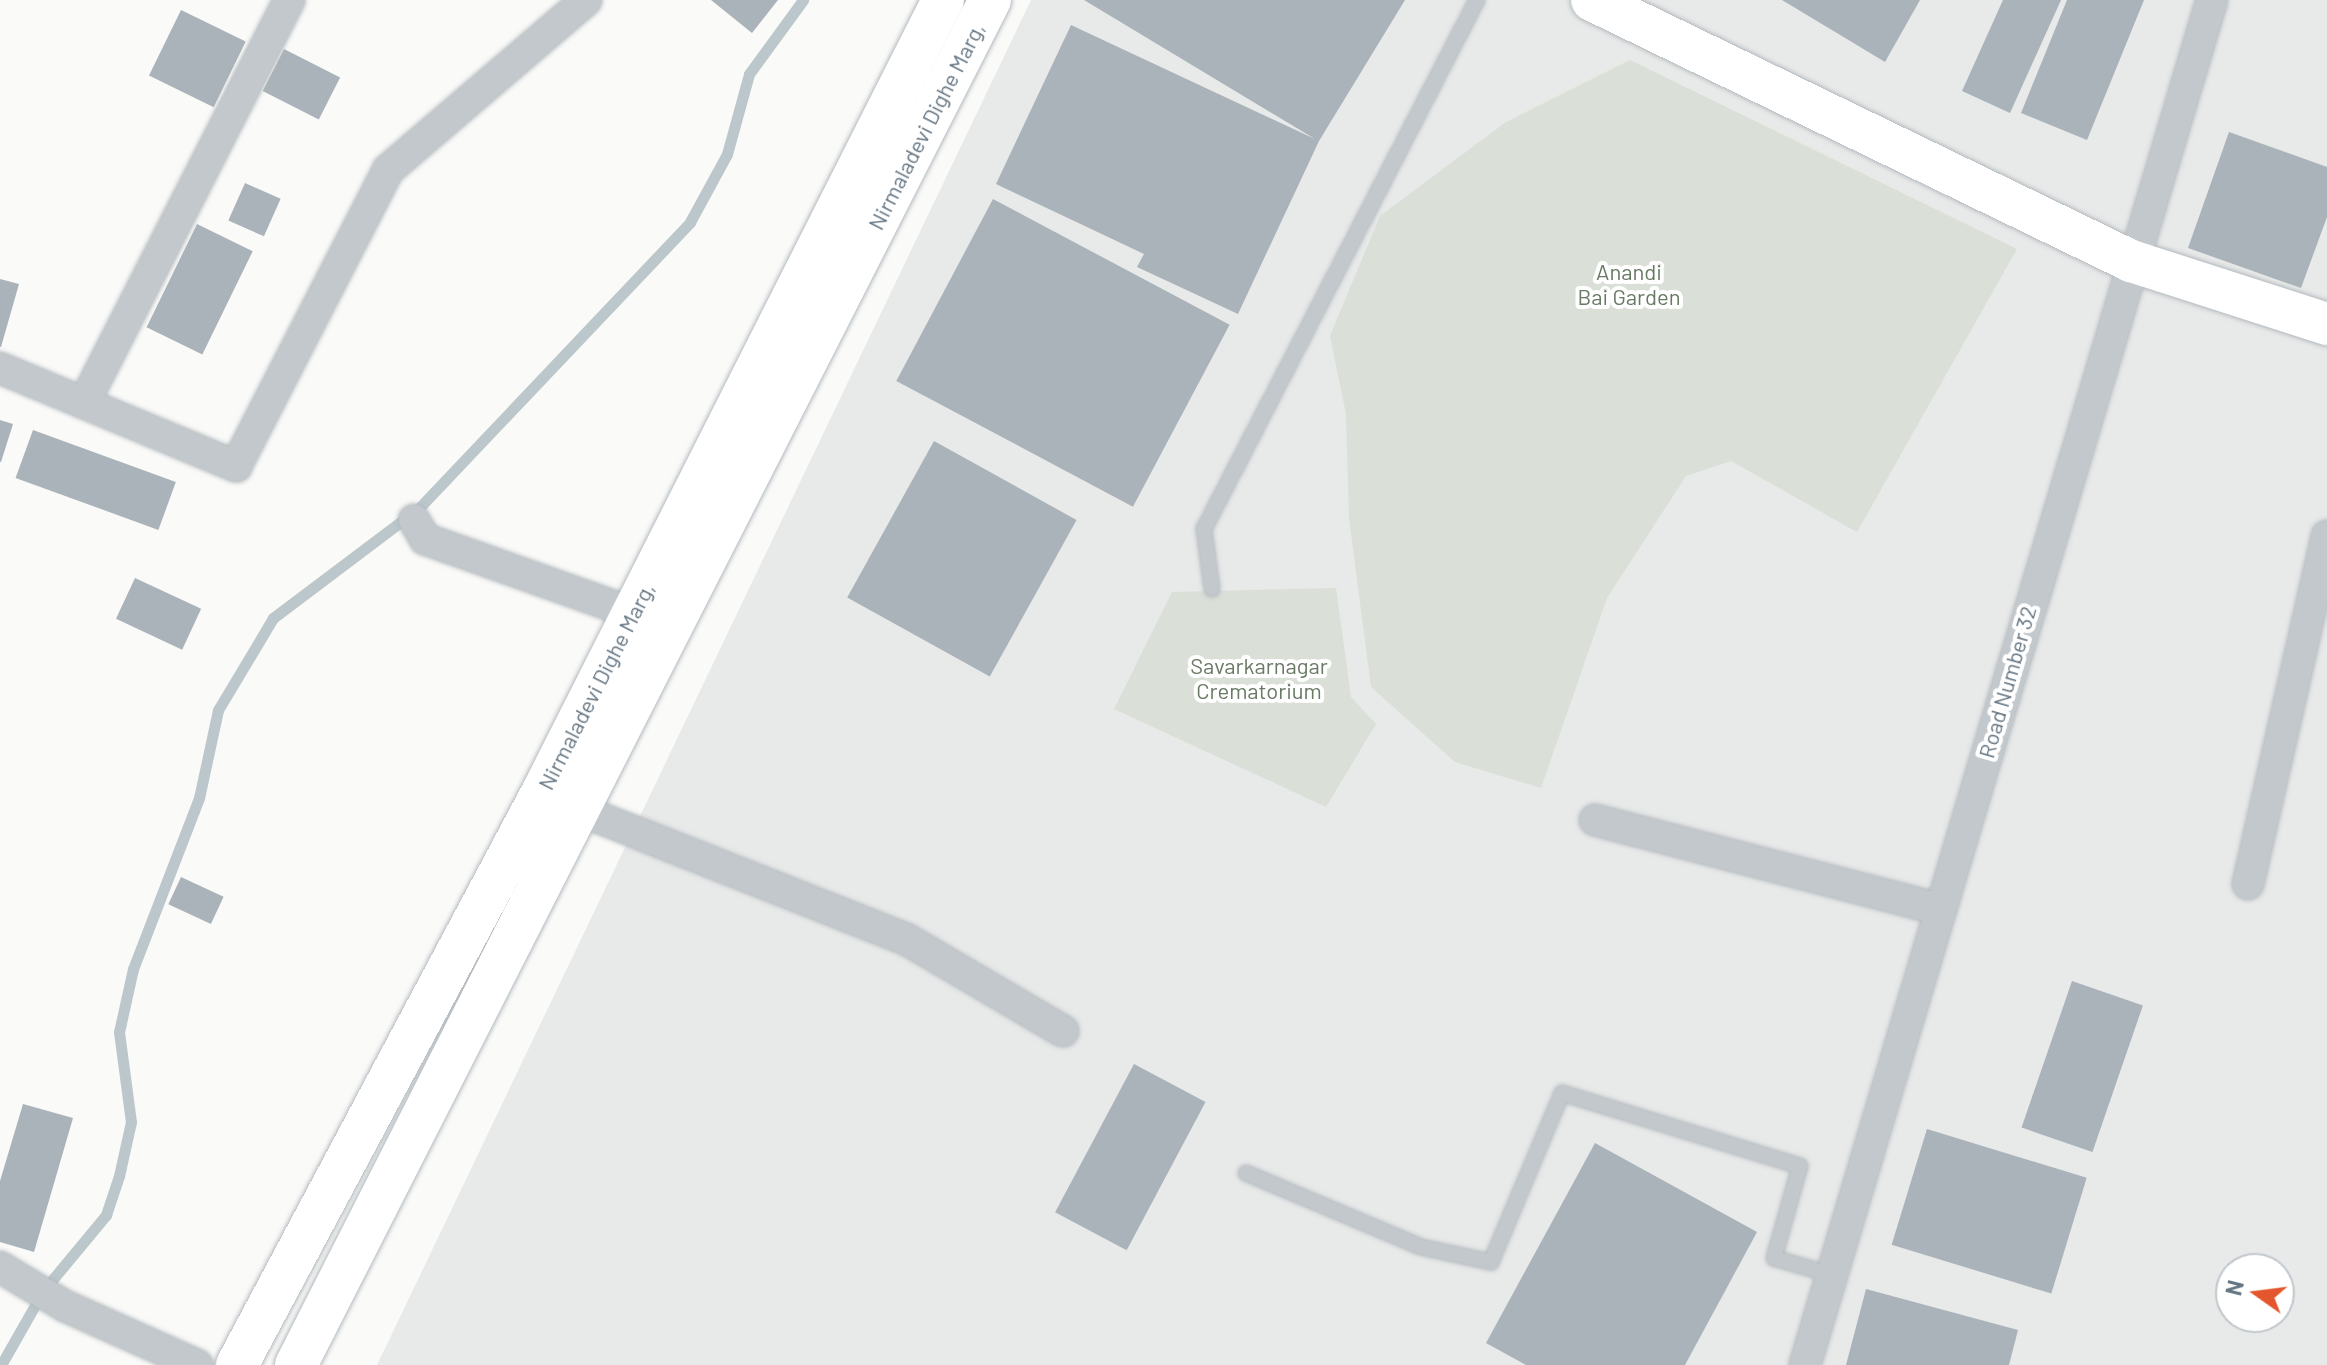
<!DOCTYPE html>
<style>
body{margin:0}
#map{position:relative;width:2327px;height:1365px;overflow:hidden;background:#fafaf8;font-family:Barlow,sans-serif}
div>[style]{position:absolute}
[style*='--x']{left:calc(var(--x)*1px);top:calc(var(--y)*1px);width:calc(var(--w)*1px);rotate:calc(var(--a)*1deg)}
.built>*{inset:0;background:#e8e9e9}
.green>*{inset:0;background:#dadfd7}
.stream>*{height:11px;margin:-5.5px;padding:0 5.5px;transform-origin:5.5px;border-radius:5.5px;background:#bbc7cb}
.building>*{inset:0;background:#aab3b9;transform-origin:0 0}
.roads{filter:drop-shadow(0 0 2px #b3babf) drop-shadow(0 0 2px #b3babf)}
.lane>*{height:14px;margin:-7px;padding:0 7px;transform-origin:7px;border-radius:7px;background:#c3c8cc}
.street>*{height:30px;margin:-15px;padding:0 15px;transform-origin:15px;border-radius:15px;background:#c3c8cc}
.secondary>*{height:42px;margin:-21px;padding:0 21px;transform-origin:21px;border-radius:21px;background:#fff}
span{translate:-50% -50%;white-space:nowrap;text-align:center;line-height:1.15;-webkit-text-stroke:8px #fff;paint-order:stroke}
.street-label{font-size:22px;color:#657683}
.park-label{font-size:22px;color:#687a64}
.north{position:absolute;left:2215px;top:1253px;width:80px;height:80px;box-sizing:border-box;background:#fff;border:2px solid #c1c8cd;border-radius:50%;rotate:284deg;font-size:22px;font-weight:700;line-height:32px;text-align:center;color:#657683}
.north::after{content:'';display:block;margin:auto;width:28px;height:36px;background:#e4572e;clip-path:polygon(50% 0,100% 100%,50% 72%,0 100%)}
</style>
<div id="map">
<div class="built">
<div style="clip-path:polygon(evenodd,1031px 0,2327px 0,2327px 1365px,377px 1365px,1031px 0,2231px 1269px,2279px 1269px,2279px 1317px,2231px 1317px,2231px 1269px)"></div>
</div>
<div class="green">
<div style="clip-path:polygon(1630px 60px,2017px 249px,1857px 532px,1731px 461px,1686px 476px,1607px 598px,1541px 788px,1455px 762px,1371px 687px,1349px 518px,1346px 414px,1330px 336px,1380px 216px,1506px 122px)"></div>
<div style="clip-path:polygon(1336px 588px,1351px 697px,1376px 724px,1326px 807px,1114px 709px,1172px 592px)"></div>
</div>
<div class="stream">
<div style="--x:1;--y:1365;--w:85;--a:-60.4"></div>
<div style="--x:43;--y:1291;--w:99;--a:-50.3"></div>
<div style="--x:106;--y:1215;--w:41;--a:-71.6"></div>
<div style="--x:119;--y:1176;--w:55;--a:-77.5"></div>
<div style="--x:131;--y:1122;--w:91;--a:-97.6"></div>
<div style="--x:119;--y:1032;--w:65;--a:-77.5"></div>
<div style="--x:133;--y:969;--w:183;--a:-68.9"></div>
<div style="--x:199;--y:798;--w:90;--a:-77.8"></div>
<div style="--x:218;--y:710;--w:107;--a:-59.1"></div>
<div style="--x:273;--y:618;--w:183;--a:-37"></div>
<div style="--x:419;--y:508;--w:394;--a:-46.5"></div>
<div style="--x:690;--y:222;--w:77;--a:-61.4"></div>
<div style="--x:727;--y:154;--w:83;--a:-74.6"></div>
<div style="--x:749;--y:74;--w:92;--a:-53.9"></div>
</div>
<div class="building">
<div style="clip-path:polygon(711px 0,778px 0,752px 33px)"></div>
<div style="clip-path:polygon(1084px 0,1405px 0,1319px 141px,1238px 314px,1137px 267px,1144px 254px,996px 184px,1071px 25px,1315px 139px)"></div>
<div style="clip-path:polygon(1782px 0,1920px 0,1885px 62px)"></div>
<div style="clip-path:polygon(2003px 0,2061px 0,2010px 113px,1962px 91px)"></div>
<div style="clip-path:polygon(2067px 0,2144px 0,2087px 140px,2021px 113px)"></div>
<div style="left:181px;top:10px;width:72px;height:73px;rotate:26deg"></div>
<div style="left:284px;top:49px;width:63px;height:47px;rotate:27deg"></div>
<div style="clip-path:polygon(2229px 132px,2327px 167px,2327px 217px,2301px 288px,2188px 248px)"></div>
<div style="left:245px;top:183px;width:39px;height:41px;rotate:24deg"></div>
<div style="left:993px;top:199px;width:268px;height:206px;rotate:28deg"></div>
<div style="left:197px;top:224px;width:62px;height:115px;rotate:26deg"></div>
<div style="clip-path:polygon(0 279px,19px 284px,1px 347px,0 347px)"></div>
<div style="clip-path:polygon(0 420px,13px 424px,1px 462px,0 462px)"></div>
<div style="left:33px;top:430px;width:152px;height:51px;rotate:20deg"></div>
<div style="left:934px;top:441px;width:163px;height:179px;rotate:29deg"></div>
<div style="left:135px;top:578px;width:73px;height:45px;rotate:25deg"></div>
<div style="left:181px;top:877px;width:47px;height:30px;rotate:25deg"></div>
<div style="left:2072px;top:981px;width:75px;height:155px;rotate:19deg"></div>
<div style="left:1134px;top:1064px;width:81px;height:168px;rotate:28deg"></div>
<div style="clip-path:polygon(23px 1104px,73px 1118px,34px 1252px,0 1242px,0 1181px)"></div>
<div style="left:1927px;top:1129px;width:167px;height:121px;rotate:17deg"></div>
<div style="clip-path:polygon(1595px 1143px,1757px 1232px,1685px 1365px,1526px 1365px,1486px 1343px)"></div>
<div style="clip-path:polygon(1866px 1289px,2018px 1330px,2009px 1365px,1846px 1365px)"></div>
</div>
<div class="roads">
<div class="lane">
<div style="--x:1212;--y:589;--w:61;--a:-97.6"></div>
<div style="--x:1204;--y:529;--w:595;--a:-62.7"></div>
<div style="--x:1246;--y:1173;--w:190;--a:22.9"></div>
<div style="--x:1421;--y:1247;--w:72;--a:12.1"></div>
<div style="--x:1491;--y:1262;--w:183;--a:-67.2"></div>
<div style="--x:1562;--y:1093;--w:249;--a:17.1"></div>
<div style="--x:1800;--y:1166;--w:96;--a:105.8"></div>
<div style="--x:1774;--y:1258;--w:60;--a:16.3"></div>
</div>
<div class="street">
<div style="--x:0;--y:368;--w:256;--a:22.6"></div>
<div style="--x:236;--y:466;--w:333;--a:-62.8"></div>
<div style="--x:388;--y:170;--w:261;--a:-40.6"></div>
<div style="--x:84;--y:403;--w:452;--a:-63"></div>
<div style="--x:414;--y:520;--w:22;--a:60"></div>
<div style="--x:425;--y:539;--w:221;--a:19.6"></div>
<div style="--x:562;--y:803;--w:370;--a:21.6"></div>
<div style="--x:906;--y:939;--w:182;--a:30.4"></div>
<div style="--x:1595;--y:820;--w:355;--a:14.5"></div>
<div style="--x:2248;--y:884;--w:357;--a:-77.2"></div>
<div style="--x:0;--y:1267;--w:76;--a:31"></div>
<div style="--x:65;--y:1306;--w:145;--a:24.1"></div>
<div style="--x:1805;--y:1365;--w:1424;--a:-73.4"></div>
</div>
<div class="secondary">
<div style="--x:1592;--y:0;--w:599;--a:25.84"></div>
<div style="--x:2131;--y:261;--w:206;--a:17.8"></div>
<div style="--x:237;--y:1365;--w:650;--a:-61.94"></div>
<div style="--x:543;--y:791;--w:886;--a:-63.17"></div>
<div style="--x:296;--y:1365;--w:1531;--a:-63.05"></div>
</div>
</div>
<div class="street-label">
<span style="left:926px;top:126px;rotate:-63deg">Nirmaladevi Dighe Marg,</span>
<span style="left:2007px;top:682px;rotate:-74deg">Road Number 32</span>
<span style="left:596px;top:686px;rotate:-63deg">Nirmaladevi Dighe Marg,</span>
</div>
<div class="park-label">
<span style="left:1629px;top:284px">Anandi<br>Bai Garden</span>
<span style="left:1259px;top:678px">Savarkarnagar<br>Crematorium</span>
</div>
<div class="north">N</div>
</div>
